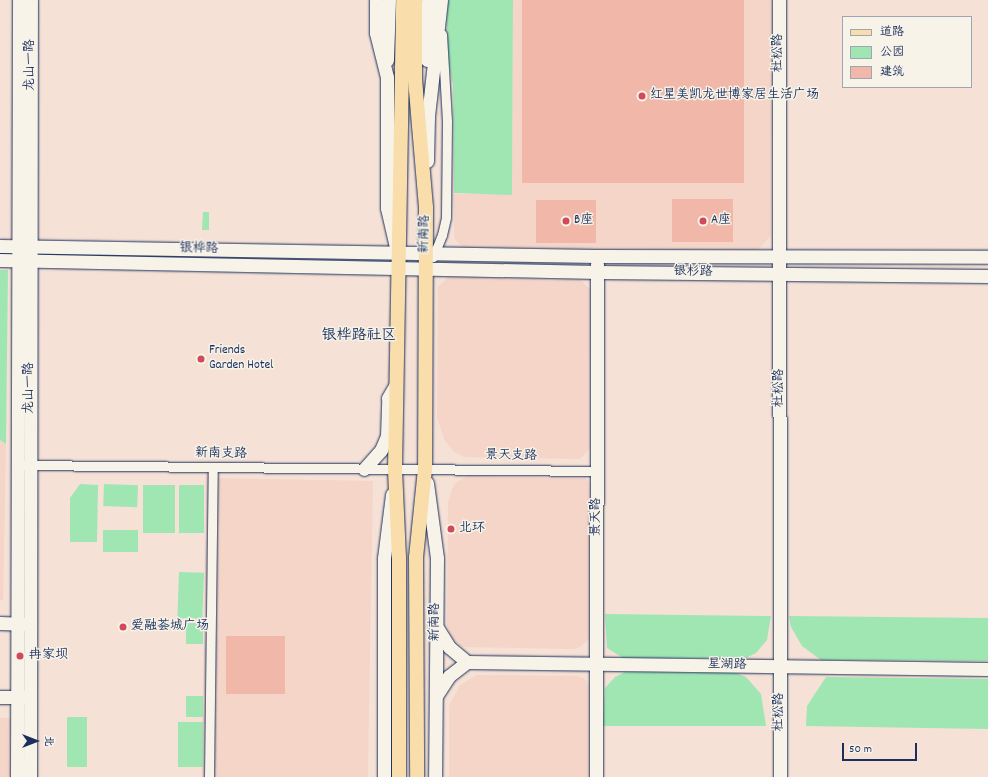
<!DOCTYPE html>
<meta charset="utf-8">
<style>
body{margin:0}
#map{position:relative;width:988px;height:777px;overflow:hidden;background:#f5e1d5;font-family:Dekko,"LXGW WenKai TC",sans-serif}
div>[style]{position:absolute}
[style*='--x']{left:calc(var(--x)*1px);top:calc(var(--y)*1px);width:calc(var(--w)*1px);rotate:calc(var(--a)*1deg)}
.built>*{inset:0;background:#f4d5c8;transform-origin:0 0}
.green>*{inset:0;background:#a0e6b3;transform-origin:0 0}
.building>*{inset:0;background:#f1b8aa;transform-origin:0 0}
.roads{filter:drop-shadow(0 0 1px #1b2f5e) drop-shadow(0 0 1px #1b2f5e)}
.street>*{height:9px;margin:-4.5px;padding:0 4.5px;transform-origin:4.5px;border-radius:4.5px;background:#f7f3e8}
.secondary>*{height:13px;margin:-6.5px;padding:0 6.5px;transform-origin:6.5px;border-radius:6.5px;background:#f7f3e8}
.primary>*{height:14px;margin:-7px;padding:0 7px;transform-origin:7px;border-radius:7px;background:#f9deab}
.dots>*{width:11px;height:11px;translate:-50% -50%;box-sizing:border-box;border:2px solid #f7f3e8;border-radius:50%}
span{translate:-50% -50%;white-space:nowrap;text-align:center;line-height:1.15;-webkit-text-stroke:3px #f7f3e8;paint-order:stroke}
.street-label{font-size:13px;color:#1b2f5e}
.poi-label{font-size:13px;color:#1b2f5e}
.left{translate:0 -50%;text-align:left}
.quarter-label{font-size:15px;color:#1b2f5e}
.legend{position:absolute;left:842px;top:16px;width:130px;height:72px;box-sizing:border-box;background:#f7f3e8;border:1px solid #9fa5b1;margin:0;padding:5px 7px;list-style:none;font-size:12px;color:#1b2f5e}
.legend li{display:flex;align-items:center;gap:8px;height:20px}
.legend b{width:20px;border:1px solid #9fa5b1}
.north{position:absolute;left:16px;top:721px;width:40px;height:40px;-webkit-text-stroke:3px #f7f3e8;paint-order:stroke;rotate:90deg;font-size:11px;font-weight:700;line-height:16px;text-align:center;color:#1b2f5e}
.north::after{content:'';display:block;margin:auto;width:14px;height:18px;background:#1b2f5e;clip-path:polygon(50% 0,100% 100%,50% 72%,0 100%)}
.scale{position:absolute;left:842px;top:743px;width:75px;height:18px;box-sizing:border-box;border:2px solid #1b2f5e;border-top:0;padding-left:5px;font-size:12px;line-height:14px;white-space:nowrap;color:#1b2f5e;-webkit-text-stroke:3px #f7f3e8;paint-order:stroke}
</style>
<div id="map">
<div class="built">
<div style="clip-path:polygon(513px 0,772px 0,771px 235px,758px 250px,463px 248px,454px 238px,454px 194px,512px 194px)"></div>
<div style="clip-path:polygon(448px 277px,580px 280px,591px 290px,590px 448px,580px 459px,464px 457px,454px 452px,445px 441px,437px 418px,438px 287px)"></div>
<div style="clip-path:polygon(0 440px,6px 444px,3px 600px,0 600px)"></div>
<div style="clip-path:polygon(467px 476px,585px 478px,592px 484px,592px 630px,589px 639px,580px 647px,574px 649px,463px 647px,453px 640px,447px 626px,448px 502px,454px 484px)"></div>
<div style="left:207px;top:478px;width:166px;height:299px;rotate:1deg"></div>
<div style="clip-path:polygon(477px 675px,577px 676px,585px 679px,591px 687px,591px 777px,449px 777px,449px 706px,460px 685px)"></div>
<div style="left:0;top:718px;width:12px;height:59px"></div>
</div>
<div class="green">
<div style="clip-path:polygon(447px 0,513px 0,512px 195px,454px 193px,453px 85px,446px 50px)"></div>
<div style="clip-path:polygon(203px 212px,209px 212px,209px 230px,202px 230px)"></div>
<div style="clip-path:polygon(0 270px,8px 270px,6px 444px,0 440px)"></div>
<div style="clip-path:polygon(80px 484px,98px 485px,97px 542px,70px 542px,70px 498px)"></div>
<div style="left:104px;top:484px;width:34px;height:22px;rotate:2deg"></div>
<div style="left:143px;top:485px;width:32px;height:48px"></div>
<div style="left:179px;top:485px;width:25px;height:48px"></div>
<div style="left:103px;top:530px;width:35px;height:22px"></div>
<div style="left:179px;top:572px;width:25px;height:46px;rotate:2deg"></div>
<div style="clip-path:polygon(605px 614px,771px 616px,767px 640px,756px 653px,746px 658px,623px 658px,607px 648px)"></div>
<div style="clip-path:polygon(789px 616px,988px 618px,988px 661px,821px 660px,802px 646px,791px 627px)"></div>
<div style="left:186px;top:623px;width:17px;height:21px"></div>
<div style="clip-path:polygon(625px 672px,736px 673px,746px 677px,761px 694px,766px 726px,603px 726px,605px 688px,615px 677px)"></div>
<div style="clip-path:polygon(826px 677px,988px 679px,988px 729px,806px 726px,807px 706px)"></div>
<div style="left:186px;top:696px;width:17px;height:21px"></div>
<div style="left:67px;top:717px;width:20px;height:50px"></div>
<div style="left:178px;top:722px;width:25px;height:45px"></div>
</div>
<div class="building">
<div style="left:522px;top:0;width:222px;height:183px"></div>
<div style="left:672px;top:199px;width:61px;height:43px"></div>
<div style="left:536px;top:200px;width:60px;height:43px"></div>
<div style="left:285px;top:636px;width:58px;height:59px;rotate:90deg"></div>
</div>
<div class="roads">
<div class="street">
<div style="--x:433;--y:257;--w:24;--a:-68"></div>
<div style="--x:442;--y:235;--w:18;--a:-77"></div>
<div style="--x:446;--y:217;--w:96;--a:-89.4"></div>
<div style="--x:447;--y:121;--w:87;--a:-93.3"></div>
<div style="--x:24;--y:465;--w:574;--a:0.6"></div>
<div style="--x:209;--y:777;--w:309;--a:-89.3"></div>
</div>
<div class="secondary">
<div style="--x:376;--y:0;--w:33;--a:90"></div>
<div style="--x:376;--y:33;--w:45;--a:76"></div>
<div style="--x:387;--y:77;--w:131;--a:90"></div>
<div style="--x:387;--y:208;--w:39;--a:77"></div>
<div style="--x:779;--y:0;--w:777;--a:89.93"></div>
<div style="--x:387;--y:60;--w:60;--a:-88.1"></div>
<div style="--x:427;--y:60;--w:60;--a:-89"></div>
<div style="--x:427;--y:161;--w:45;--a:-88.7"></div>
<div style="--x:428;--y:116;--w:117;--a:-83.6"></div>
<div style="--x:0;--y:246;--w:597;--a:0.96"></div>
<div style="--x:597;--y:256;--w:391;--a:0.1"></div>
<div style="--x:0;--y:260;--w:598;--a:1.15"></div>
<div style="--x:598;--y:272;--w:390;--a:0.6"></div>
<div style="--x:364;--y:469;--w:25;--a:-48"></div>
<div style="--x:381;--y:450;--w:15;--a:-67"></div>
<div style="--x:387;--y:436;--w:38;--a:-88"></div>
<div style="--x:388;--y:398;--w:16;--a:-60"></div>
<div style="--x:427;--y:483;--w:76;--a:82.4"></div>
<div style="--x:437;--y:558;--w:219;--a:90.5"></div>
<div style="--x:0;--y:623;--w:26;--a:2"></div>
<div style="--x:436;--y:626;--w:25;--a:58"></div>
<div style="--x:449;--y:647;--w:23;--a:40"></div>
<div style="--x:467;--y:662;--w:521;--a:0.77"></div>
<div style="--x:436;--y:696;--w:24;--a:-57"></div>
<div style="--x:449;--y:676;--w:23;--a:-38"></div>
<div style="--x:0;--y:697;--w:26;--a:0"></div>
<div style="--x:17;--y:777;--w:777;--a:-89.85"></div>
<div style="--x:30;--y:777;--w:777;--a:-89.93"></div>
<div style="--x:384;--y:777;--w:219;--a:-90"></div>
<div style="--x:384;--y:558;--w:64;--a:-82.8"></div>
<div style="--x:596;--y:777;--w:513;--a:-89.89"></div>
</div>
<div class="primary">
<div style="--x:415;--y:0;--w:79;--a:90"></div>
<div style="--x:415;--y:79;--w:128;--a:85.1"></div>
<div style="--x:426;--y:207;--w:262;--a:90.2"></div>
<div style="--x:425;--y:469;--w:88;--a:95.8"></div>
<div style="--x:416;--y:557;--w:220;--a:89.7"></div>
<div style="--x:399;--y:777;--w:219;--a:-90"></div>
<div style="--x:399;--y:558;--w:89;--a:-92.6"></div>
<div style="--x:395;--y:469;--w:469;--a:-89"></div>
</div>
</div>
<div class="dots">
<div style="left:642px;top:96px;background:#d1495b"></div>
<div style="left:566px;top:221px;background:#d1495b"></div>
<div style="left:703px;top:221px;background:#d1495b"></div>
<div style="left:201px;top:359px;background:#d1495b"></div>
<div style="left:451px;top:529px;background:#d1495b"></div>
<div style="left:123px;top:627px;background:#d1495b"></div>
<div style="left:20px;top:656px;background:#d1495b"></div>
</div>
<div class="street-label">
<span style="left:779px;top:53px;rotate:-90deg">杜松路</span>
<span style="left:31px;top:65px;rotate:-90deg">龙山一路</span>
<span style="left:426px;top:234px;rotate:-89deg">新南路</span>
<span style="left:199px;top:250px;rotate:1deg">银桦路</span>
<span style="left:693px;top:273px;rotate:1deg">银杉路</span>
<span style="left:30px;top:388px;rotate:-90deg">龙山一路</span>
<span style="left:780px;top:388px;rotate:-90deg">杜松路</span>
<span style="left:221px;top:455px;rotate:1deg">新南支路</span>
<span style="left:511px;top:457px;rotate:1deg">景天支路</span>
<span style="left:597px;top:517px;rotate:-90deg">景天路</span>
<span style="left:436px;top:622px;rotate:-90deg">新南路</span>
<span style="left:727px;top:666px;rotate:1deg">星湖路</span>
<span style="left:780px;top:712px;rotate:-90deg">杜松路</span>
</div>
<div class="poi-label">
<span class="left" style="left:650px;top:96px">红星美凯龙世博家居生活广场</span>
<span class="left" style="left:574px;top:221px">B座</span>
<span class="left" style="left:711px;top:221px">A座</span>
<span class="left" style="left:209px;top:359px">Friends<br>Garden Hotel</span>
<span class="left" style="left:459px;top:529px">北环</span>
<span class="left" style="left:131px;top:627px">爱融荟城广场</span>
<span class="left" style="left:29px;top:656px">冉家坝</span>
</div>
<div class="quarter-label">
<span style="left:359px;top:337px">银桦路社区</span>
</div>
<ul class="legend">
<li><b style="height:5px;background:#f9deab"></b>道路</li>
<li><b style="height:11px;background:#a0e6b3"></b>公园</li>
<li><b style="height:11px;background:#f1b8aa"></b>建筑</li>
</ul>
<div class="north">北</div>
<div class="scale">50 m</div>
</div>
